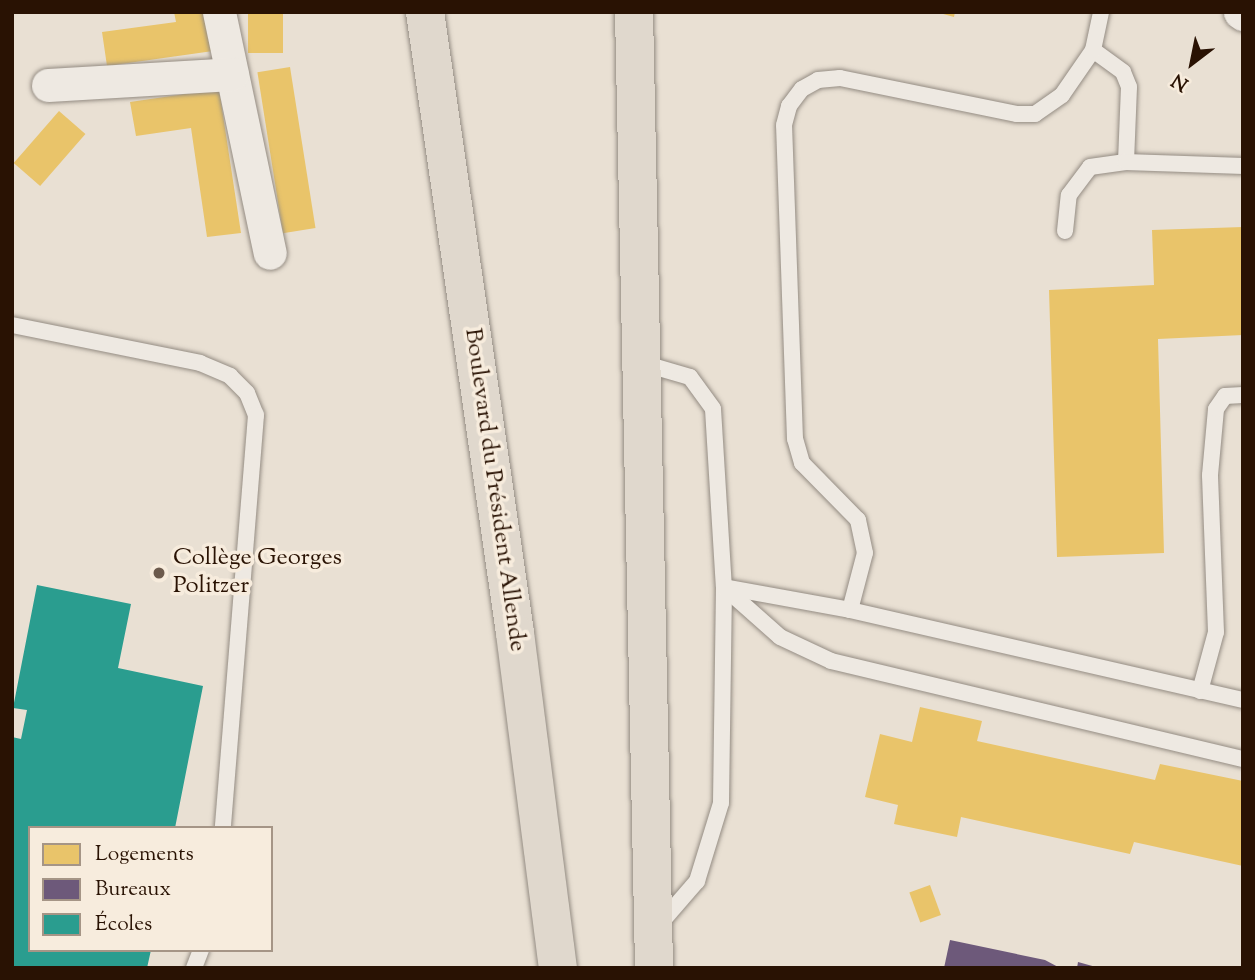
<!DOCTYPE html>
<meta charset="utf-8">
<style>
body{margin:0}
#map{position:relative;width:1255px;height:980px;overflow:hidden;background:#e9e0d3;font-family:"Sorts Mill Goudy",serif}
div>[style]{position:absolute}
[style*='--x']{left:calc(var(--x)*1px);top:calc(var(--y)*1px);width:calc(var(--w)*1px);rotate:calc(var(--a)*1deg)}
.homes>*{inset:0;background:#e9c46a;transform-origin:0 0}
.offices>*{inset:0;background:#6d597a}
.schools>*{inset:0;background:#2a9d8f}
.roads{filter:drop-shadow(0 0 2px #948c83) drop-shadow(0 0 2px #948c83)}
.service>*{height:16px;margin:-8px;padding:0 8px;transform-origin:8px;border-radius:8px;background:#eee9e2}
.minor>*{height:33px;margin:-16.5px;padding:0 16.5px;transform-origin:16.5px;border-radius:16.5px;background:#eee9e2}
.primary>*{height:38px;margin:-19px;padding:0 19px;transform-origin:19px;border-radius:19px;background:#e0d8cd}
.dots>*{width:19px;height:19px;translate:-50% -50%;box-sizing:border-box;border:4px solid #f7ecdd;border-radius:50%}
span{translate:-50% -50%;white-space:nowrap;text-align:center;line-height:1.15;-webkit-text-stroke:7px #f7ecdd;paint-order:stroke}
.street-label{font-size:24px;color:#291203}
.poi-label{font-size:24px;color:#291203}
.left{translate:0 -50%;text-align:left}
.frame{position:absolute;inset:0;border:14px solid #291203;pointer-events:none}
.legend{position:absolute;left:28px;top:826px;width:245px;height:126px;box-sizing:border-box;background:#f7ecdd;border:2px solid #a59586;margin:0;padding:9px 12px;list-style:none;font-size:21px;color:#291203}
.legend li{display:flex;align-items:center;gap:14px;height:35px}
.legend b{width:35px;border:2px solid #a59586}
.north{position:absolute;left:1157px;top:28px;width:70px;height:70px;-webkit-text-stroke:5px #f7ecdd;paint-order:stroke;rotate:212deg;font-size:19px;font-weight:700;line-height:28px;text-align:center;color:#291203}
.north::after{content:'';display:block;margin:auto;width:24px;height:32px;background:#291203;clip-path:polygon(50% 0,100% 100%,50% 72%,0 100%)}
</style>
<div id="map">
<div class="homes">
<div style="clip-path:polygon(174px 12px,207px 12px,213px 51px,107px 66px,102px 32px,176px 22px)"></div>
<div style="left:248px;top:12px;width:35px;height:41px"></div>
<div style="clip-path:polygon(936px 12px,955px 12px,954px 17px)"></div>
<div style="left:290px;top:67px;width:163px;height:33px;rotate:81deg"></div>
<div style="clip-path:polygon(219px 89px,241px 233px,207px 237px,191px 128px,136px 136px,130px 102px)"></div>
<div style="left:59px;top:111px;width:35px;height:69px;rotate:41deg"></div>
<div style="clip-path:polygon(1243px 227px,1243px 335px,1158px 339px,1164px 553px,1057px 557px,1049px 290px,1154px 285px,1152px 230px)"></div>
<div style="clip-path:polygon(920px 707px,982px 721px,977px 741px,1155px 780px,1160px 764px,1243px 781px,1243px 866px,1134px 842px,1130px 854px,961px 817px,957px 837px,894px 824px,898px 805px,865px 797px,880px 734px,912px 742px)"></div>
<div style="left:930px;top:885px;width:32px;height:22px;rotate:70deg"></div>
</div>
<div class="offices">
<div style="clip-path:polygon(950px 940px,1045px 960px,1060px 968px,944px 968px)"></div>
<div style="clip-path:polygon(1078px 962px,1096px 967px,1096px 968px,1077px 968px)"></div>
</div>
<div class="schools">
<div style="clip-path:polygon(37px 585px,131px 604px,118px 668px,203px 686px,175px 828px,30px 828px,30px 950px,151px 950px,147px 968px,12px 968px,12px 737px,21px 739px,27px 710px,13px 708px)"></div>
</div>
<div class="roads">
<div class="service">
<div style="--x:1093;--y:50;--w:37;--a:36"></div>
<div style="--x:1123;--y:72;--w:16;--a:68"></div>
<div style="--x:1129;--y:87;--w:75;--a:92.3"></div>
<div style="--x:1065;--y:231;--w:36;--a:-84"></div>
<div style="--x:1069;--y:195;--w:35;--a:-53"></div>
<div style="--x:1090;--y:167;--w:36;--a:-8"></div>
<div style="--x:1126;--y:162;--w:117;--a:2"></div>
<div style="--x:12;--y:325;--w:192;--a:11.4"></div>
<div style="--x:200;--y:363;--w:33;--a:23"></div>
<div style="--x:230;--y:376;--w:24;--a:45"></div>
<div style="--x:247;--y:393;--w:24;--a:68"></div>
<div style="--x:256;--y:415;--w:414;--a:94.6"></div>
<div style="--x:642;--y:363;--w:50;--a:16.3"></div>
<div style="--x:690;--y:377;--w:39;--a:54"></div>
<div style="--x:713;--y:409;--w:178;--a:86.5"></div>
<div style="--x:724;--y:587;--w:216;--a:90.8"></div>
<div style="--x:721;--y:803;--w:82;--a:107.1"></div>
<div style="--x:697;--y:881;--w:60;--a:130.9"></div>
<div style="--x:724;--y:587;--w:128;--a:10.3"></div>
<div style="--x:850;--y:610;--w:59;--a:-75.3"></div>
<div style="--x:865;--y:553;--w:34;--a:-102"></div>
<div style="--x:858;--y:520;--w:80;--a:-134.5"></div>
<div style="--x:802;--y:463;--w:25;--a:-106"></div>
<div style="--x:795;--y:439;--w:314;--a:-92"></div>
<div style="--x:784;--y:125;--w:20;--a:-75"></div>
<div style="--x:789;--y:106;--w:21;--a:-53"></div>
<div style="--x:802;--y:89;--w:18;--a:-29"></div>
<div style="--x:818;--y:80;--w:22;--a:-5"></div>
<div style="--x:840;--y:78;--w:181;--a:11.5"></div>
<div style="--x:1017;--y:114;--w:18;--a:0"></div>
<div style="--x:1035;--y:114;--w:33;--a:-35"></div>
<div style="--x:1062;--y:95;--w:55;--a:-55.4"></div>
<div style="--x:1093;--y:50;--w:39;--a:-78"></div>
<div style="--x:726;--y:589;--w:72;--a:41.6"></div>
<div style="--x:780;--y:637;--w:56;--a:25.2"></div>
<div style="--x:831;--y:661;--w:423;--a:13.4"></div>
<div style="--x:850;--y:610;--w:403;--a:12.9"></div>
<div style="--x:1200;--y:691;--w:61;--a:-74.8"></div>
<div style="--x:1216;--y:632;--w:157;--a:-92.2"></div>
<div style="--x:1210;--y:475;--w:66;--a:-84.8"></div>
<div style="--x:1216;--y:409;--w:16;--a:-55"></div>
<div style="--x:1225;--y:396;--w:18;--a:-3"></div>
<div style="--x:194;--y:968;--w:19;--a:-69"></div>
</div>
<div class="minor">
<div style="--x:219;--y:12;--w:246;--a:78.1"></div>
<div style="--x:1240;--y:12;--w:4;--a:34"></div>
<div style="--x:48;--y:85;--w:184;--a:-3.4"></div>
</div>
<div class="primary">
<div style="--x:425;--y:12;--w:627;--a:81.75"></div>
<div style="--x:515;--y:633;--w:338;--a:82.7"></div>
<div style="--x:634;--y:12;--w:956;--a:88.8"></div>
</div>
</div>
<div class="dots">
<div style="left:159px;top:573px;background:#6c5a4c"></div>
</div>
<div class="street-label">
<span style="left:494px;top:490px;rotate:82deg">Boulevard du Président Allende</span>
</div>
<div class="poi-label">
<span class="left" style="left:173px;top:573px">Collège Georges<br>Politzer</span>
</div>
<div class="frame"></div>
<ul class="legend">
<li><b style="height:19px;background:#e9c46a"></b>Logements</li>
<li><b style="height:19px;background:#6d597a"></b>Bureaux</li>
<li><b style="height:19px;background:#2a9d8f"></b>Écoles</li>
</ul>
<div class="north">N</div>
</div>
